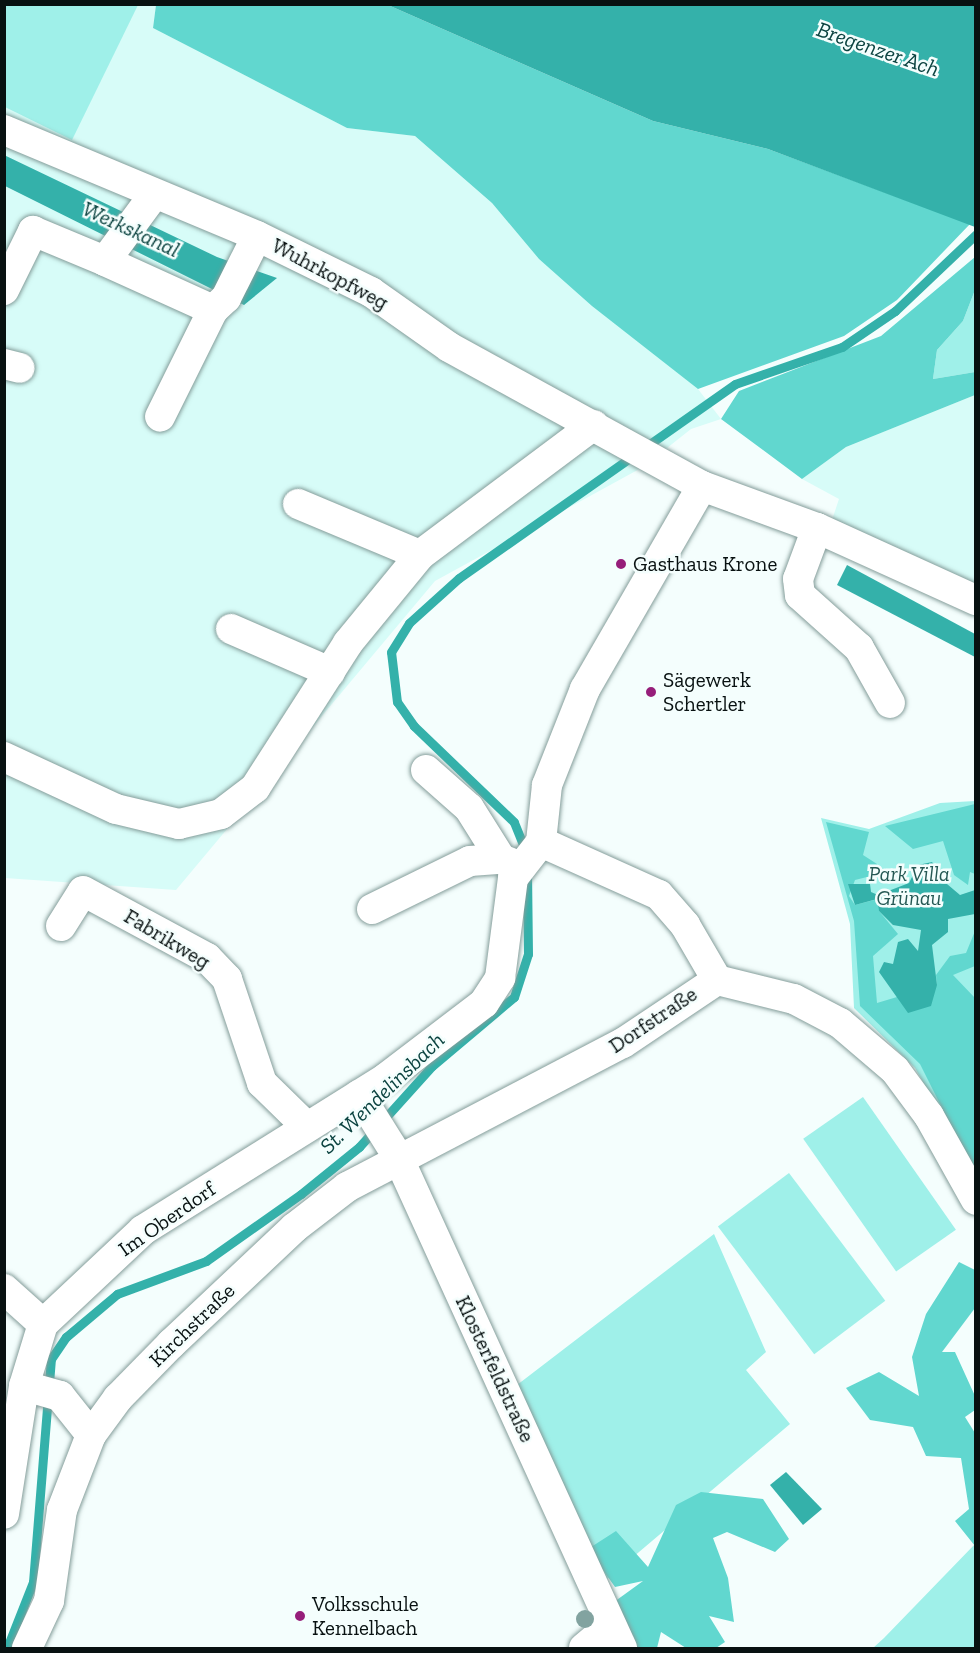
<!DOCTYPE html>
<meta charset="utf-8">
<style>
body{margin:0}
#map{position:relative;width:980px;height:1653px;overflow:hidden;background:#f4fefd;font-family:"Zilla Slab",serif}
div>[style]{position:absolute}
[style*='--x']{left:calc(var(--x)*1px);top:calc(var(--y)*1px);width:calc(var(--w)*1px);rotate:calc(var(--a)*1deg)}
.built>*{inset:0;background:#d7fcf8}
.green>*{inset:0;background:#9ff0e9;transform-origin:0 0}
.forest>*{inset:0;background:#61d7cf}
.water>*{inset:0;background:#34b1aa}
.stream>*{height:9px;margin:-4.5px;padding:0 4.5px;transform-origin:4.5px;border-radius:4.5px;background:#34b1aa}
.roads{filter:drop-shadow(0 0 2px #849d9a) drop-shadow(0 0 2px #849d9a)}
.minor>*{height:30px;margin:-15px;padding:0 15px;transform-origin:15px;border-radius:15px;background:#fff}
.trees>*{width:18px;height:18px;margin:-9px;border-radius:50%;background:#82a3a0}
.dots>*{width:16px;height:16px;translate:-50% -50%;box-sizing:border-box;border:3px solid #f4fefd;border-radius:50%}
span{translate:-50% -50%;white-space:nowrap;text-align:center;line-height:1.15;-webkit-text-stroke:5px #f4fefd;paint-order:stroke}
.street-label{font-size:21px;color:#081111}
.poi-label{font-size:21px;color:#081111}
.left{translate:0 -50%;text-align:left}
.park-label{font-size:21px;color:#255854;font-style:italic}
.water-label{font-size:22px;color:#0b4340;font-style:italic}
.frame{position:absolute;inset:0;border:6px solid #081111;pointer-events:none}
</style>
<div id="map">
<div class="built">
<div style="clip-path:polygon(4px 5px,156px 5px,153px 28px,347px 128px,415px 136px,492px 203px,539px 259px,698px 389px,721px 419px,691px 429px,643px 467px,435px 581px,176px 890px,5px 878px)"></div>
<div style="clip-path:polygon(975px 395px,975px 585px,832px 520px,839px 499px,802px 479px,846px 447px)"></div>
</div>
<div class="green">
<div style="clip-path:polygon(4px 5px,138px 5px,72px 140px,5px 107px)"></div>
<div style="clip-path:polygon(975px 290px,975px 372px,933px 379px,937px 350px,963px 321px)"></div>
<div style="clip-path:polygon(975px 801px,975px 1174px,915px 1068px,854px 1008px,850px 924px,821px 818px,869px 829px,940px 803px)"></div>
<div style="left:863px;top:1097px;width:162px;height:73px;rotate:55deg"></div>
<div style="left:789px;top:1173px;width:160px;height:89px;rotate:53deg"></div>
<div style="clip-path:polygon(714px 1234px,766px 1352px,746px 1370px,790px 1424px,606px 1580px,517px 1385px)"></div>
<div style="clip-path:polygon(975px 1544px,975px 1648px,873px 1648px,884px 1638px)"></div>
</div>
<div class="forest">
<div style="clip-path:polygon(156px 5px,388px 5px,653px 121px,768px 149px,970px 224px,897px 300px,844px 336px,698px 389px,592px 306px,539px 259px,492px 203px,415px 136px,347px 128px,153px 28px)"></div>
<div style="clip-path:polygon(975px 257px,975px 290px,963px 321px,937px 350px,933px 379px,975px 372px,975px 395px,846px 447px,802px 479px,721px 419px,739px 391px,881px 336px)"></div>
<div style="clip-path:polygon(975px 804px,975px 874px,970px 872px,968px 885px,954px 875px,943px 841px,913px 849px,885px 826px)"></div>
<div style="clip-path:polygon(826px 822px,869px 832px,863px 855px,877px 864px,871px 876px,855px 880px,849px 896px,855px 905px,878px 899px,879px 911px,898px 934px,873px 956px,877px 1003px,937px 985px,936px 975px,950px 956px,966px 953px,975px 931px,975px 966px,953px 975px,975px 998px,975px 1174px,920px 1064px,860px 1006px,854px 921px)"></div>
<div style="clip-path:polygon(959px 1262px,975px 1270px,975px 1308px,942px 1352px,955px 1352px,975px 1396px,975px 1410px,965px 1417px,975px 1433px,975px 1546px,955px 1521px,969px 1509px,961px 1458px,926px 1456px,913px 1427px,870px 1420px,846px 1388px,879px 1372px,919px 1396px,912px 1357px,926px 1314px)"></div>
<div style="clip-path:polygon(701px 1492px,763px 1499px,789px 1539px,775px 1552px,727px 1532px,713px 1538px,728px 1578px,734px 1622px,709px 1616px,725px 1642px,716px 1648px,686px 1648px,661px 1632px,657px 1648px,633px 1648px,614px 1602px,643px 1581px,615px 1587px,588px 1549px,616px 1531px,648px 1567px,676px 1505px)"></div>
</div>
<div class="water">
<div style="clip-path:polygon(388px 5px,975px 5px,975px 227px,768px 149px,653px 121px)"></div>
<div style="clip-path:polygon(4px 155px,217px 257px,277px 278px,244px 305px,5px 186px)"></div>
<div style="clip-path:polygon(847px 565px,975px 634px,975px 657px,837px 585px)"></div>
<div style="clip-path:polygon(932px 862px,941px 874px,934px 884px,947px 884px,960px 895px,975px 890px,975px 914px,948px 919px,948px 932px,932px 945px,937px 985px,931px 1006px,908px 1013px,879px 972px,884px 962px,893px 964px,898px 942px,908px 939px,918px 951px,921px 930px,893px 925px,879px 911px,877px 899px,855px 905px,848px 884px,870px 884px,871px 892px,878px 895px,909px 883px,918px 865px)"></div>
<div style="clip-path:polygon(786px 1472px,822px 1509px,803px 1525px,770px 1485px)"></div>
</div>
<div class="stream">
<div style="--x:526;--y:852;--w:32;--a:-112"></div>
<div style="--x:514;--y:822;--w:139;--a:-136.2"></div>
<div style="--x:414;--y:726;--w:29;--a:-125"></div>
<div style="--x:397;--y:702;--w:50;--a:-96.8"></div>
<div style="--x:391;--y:652;--w:34;--a:-58"></div>
<div style="--x:409;--y:623;--w:67;--a:-42"></div>
<div style="--x:459;--y:578;--w:337;--a:-35.1"></div>
<div style="--x:735;--y:384;--w:113;--a:-19.1"></div>
<div style="--x:842;--y:347;--w:64;--a:-34.2"></div>
<div style="--x:895;--y:311;--w:112;--a:-43.5"></div>
<div style="--x:7;--y:1648;--w:71;--a:-68.5"></div>
<div style="--x:33;--y:1582;--w:224;--a:-85.4"></div>
<div style="--x:51;--y:1359;--w:27;--a:-56"></div>
<div style="--x:66;--y:1337;--w:67;--a:-40.1"></div>
<div style="--x:117;--y:1294;--w:95;--a:-20.3"></div>
<div style="--x:206;--y:1261;--w:116;--a:-35.2"></div>
<div style="--x:301;--y:1194;--w:75;--a:-39"></div>
<div style="--x:359;--y:1147;--w:109;--a:-48"></div>
<div style="--x:432;--y:1066;--w:107;--a:-40.1"></div>
<div style="--x:514;--y:997;--w:45;--a:-72"></div>
<div style="--x:528;--y:954;--w:77;--a:-90.7"></div>
</div>
<div class="roads">
<div class="minor">
<div style="--x:4;--y:130;--w:274;--a:22.7"></div>
<div style="--x:257;--y:236;--w:127;--a:26.2"></div>
<div style="--x:371;--y:292;--w:95;--a:35.2"></div>
<div style="--x:449;--y:347;--w:289;--a:28.8"></div>
<div style="--x:702;--y:486;--w:122;--a:20.1"></div>
<div style="--x:817;--y:528;--w:175;--a:24.4"></div>
<div style="--x:105;--y:261;--w:119;--a:24.4"></div>
<div style="--x:213;--y:310;--w:119;--a:116.4"></div>
<div style="--x:4;--y:290;--w:66;--a:-63.8"></div>
<div style="--x:33;--y:231;--w:78;--a:22.6"></div>
<div style="--x:105;--y:261;--w:81;--a:-53.6"></div>
<div style="--x:213;--y:310;--w:18;--a:-43"></div>
<div style="--x:226;--y:298;--w:69;--a:-63.4"></div>
<div style="--x:4;--y:364;--w:16;--a:14"></div>
<div style="--x:298;--y:504;--w:132;--a:22.7"></div>
<div style="--x:817;--y:528;--w:54;--a:110.4"></div>
<div style="--x:798;--y:579;--w:16;--a:83"></div>
<div style="--x:800;--y:595;--w:79;--a:41.9"></div>
<div style="--x:859;--y:648;--w:63;--a:60.6"></div>
<div style="--x:231;--y:629;--w:108;--a:23.5"></div>
<div style="--x:4;--y:757;--w:123;--a:24.9"></div>
<div style="--x:116;--y:809;--w:65;--a:13.4"></div>
<div style="--x:179;--y:824;--w:43;--a:-13.4"></div>
<div style="--x:221;--y:814;--w:43;--a:-37.4"></div>
<div style="--x:255;--y:788;--w:172;--a:-57.3"></div>
<div style="--x:348;--y:643;--w:114;--a:-50.7"></div>
<div style="--x:420;--y:555;--w:217;--a:-36.8"></div>
<div style="--x:426;--y:770;--w:57;--a:41.5"></div>
<div style="--x:469;--y:808;--w:60;--a:57.9"></div>
<div style="--x:541;--y:842;--w:129;--a:24.2"></div>
<div style="--x:659;--y:895;--w:40;--a:49"></div>
<div style="--x:685;--y:925;--w:64;--a:59.8"></div>
<div style="--x:372;--y:909;--w:109;--a:-26.1"></div>
<div style="--x:470;--y:861;--w:31;--a:-4"></div>
<div style="--x:501;--y:859;--w:18;--a:22"></div>
<div style="--x:61;--y:926;--w:41;--a:-57.8"></div>
<div style="--x:83;--y:891;--w:141;--a:28.4"></div>
<div style="--x:207;--y:958;--w:29;--a:46"></div>
<div style="--x:227;--y:979;--w:110;--a:71.4"></div>
<div style="--x:262;--y:1083;--w:63;--a:44.4"></div>
<div style="--x:359;--y:1095;--w:73;--a:57.8"></div>
<div style="--x:398;--y:1157;--w:540;--a:65.48"></div>
<div style="--x:4;--y:1289;--w:52;--a:41.9"></div>
<div style="--x:91;--y:1435;--w:50;--a:-128.5"></div>
<div style="--x:60;--y:1396;--w:37;--a:-164"></div>
<div style="--x:24;--y:1386;--w:65;--a:-73"></div>
<div style="--x:43;--y:1324;--w:137;--a:-43.2"></div>
<div style="--x:143;--y:1230;--w:287;--a:-32"></div>
<div style="--x:386;--y:1078;--w:123;--a:-37.4"></div>
<div style="--x:484;--y:1003;--w:30;--a:-57"></div>
<div style="--x:500;--y:978;--w:101;--a:-82.6"></div>
<div style="--x:513;--y:878;--w:46;--a:-52.1"></div>
<div style="--x:541;--y:842;--w:57;--a:-84"></div>
<div style="--x:547;--y:785;--w:103;--a:-68.4"></div>
<div style="--x:585;--y:689;--w:234;--a:-60"></div>
<div style="--x:4;--y:1514;--w:130;--a:-81.1"></div>
<div style="--x:27;--y:1648;--w:52;--a:-64.9"></div>
<div style="--x:49;--y:1601;--w:92;--a:-81.9"></div>
<div style="--x:62;--y:1510;--w:80;--a:-68.9"></div>
<div style="--x:91;--y:1435;--w:46;--a:-53.9"></div>
<div style="--x:118;--y:1398;--w:76;--a:-45.5"></div>
<div style="--x:171;--y:1344;--w:169;--a:-43.3"></div>
<div style="--x:294;--y:1228;--w:67;--a:-37.7"></div>
<div style="--x:347;--y:1187;--w:311;--a:-27.6"></div>
<div style="--x:623;--y:1043;--w:113;--a:-33.8"></div>
<div style="--x:717;--y:980;--w:79;--a:13.9"></div>
<div style="--x:794;--y:999;--w:52;--a:27.6"></div>
<div style="--x:840;--y:1023;--w:72;--a:40.5"></div>
<div style="--x:895;--y:1070;--w:57;--a:53.5"></div>
<div style="--x:929;--y:1116;--w:96;--a:60.8"></div>
<div style="--x:584;--y:1648;--w:35;--a:-40"></div>
</div>
</div>
<div class="trees">
<div style="left:585px;top:1619px"></div>
</div>
<div class="dots">
<div style="left:621px;top:564px;background:#961e7a"></div>
<div style="left:651px;top:692px;background:#961e7a"></div>
<div style="left:300px;top:1616px;background:#961e7a"></div>
</div>
<div class="street-label">
<span style="left:330px;top:274px;rotate:28deg">Wuhrkopfweg</span>
<span style="left:167px;top:939px;rotate:31deg">Fabrikweg</span>
<span style="left:653px;top:1020px;rotate:-34deg">Dorfstraße</span>
<span style="left:167px;top:1219px;rotate:-35deg">Im Oberdorf</span>
<span style="left:192px;top:1325px;rotate:-44deg">Kirchstraße</span>
<span style="left:495px;top:1369px;rotate:65deg">Klosterfeldstraße</span>
</div>
<div class="poi-label">
<span class="left" style="left:633px;top:564px">Gasthaus Krone</span>
<span class="left" style="left:663px;top:692px">Sägewerk<br>Schertler</span>
<span class="left" style="left:312px;top:1616px">Volksschule<br>Kennelbach</span>
</div>
<div class="park-label">
<span style="left:909px;top:886px">Park Villa<br>Grünau</span>
</div>
<div class="water-label">
<span style="left:878px;top:49px;rotate:19deg">Bregenzer Ach</span>
<span style="left:131px;top:229px;rotate:25deg">Werkskanal</span>
<span style="left:382px;top:1093px;rotate:-44deg">St. Wendelinsbach</span>
</div>
<div class="frame"></div>
</div>
